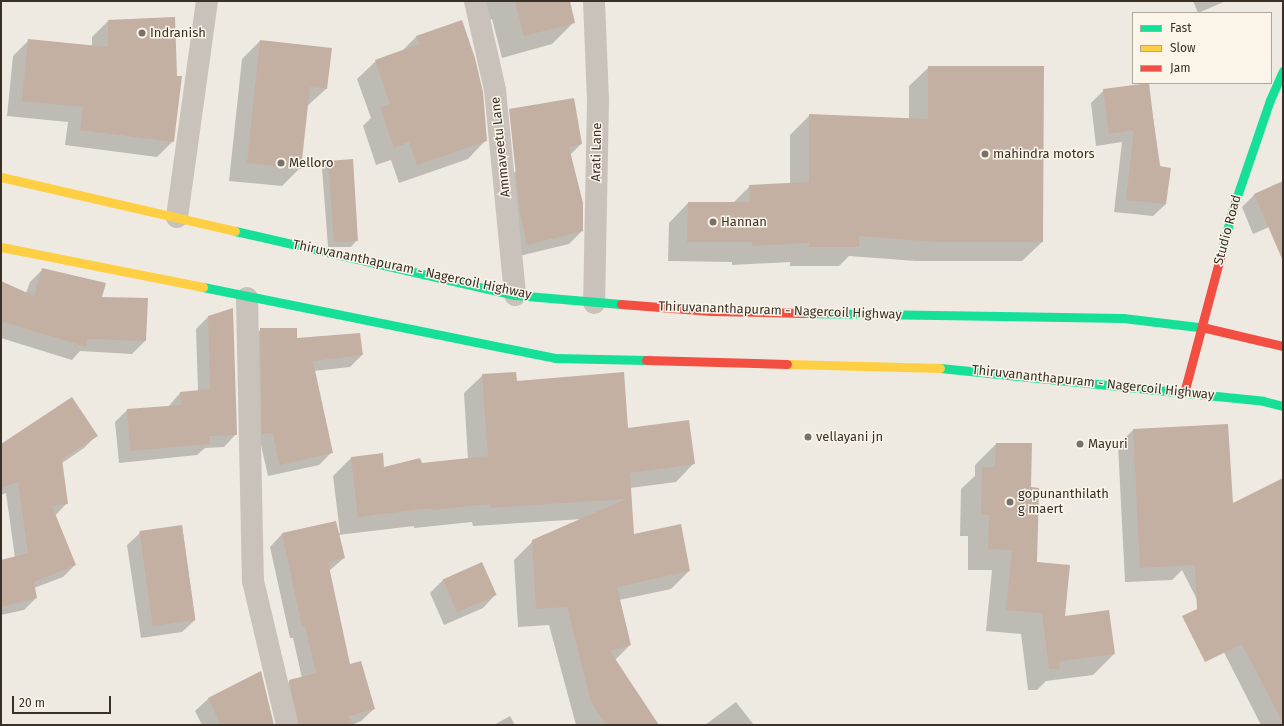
<!DOCTYPE html>
<style>
body{margin:0}
#map{position:relative;width:1284px;height:726px;overflow:hidden;background:#eeeae2;font-family:"Fira Sans",sans-serif}
div>[style]{position:absolute}
[style*='--x']{left:calc(var(--x)*1px);top:calc(var(--y)*1px);width:calc(var(--w)*1px);rotate:calc(var(--a)*1deg)}
.shadow>*{inset:0;background:#0003}
.building>*{inset:0;background:#c3b0a2;transform-origin:0 0}
.street>*{height:22px;margin:-11px;padding:0 11px;transform-origin:11px;border-radius:11px;background:#c8c2ba}
.fast>*{height:9px;margin:-4.5px;padding:0 4.5px;transform-origin:4.5px;border-radius:4.5px;background:#16e098}
.slow>*{height:9px;margin:-4.5px;padding:0 4.5px;transform-origin:4.5px;border-radius:4.5px;background:#ffcf43}
.jam>*{height:9px;margin:-4.5px;padding:0 4.5px;transform-origin:4.5px;border-radius:4.5px;background:#f24e42}
.dots>*{width:11px;height:11px;translate:-50% -50%;box-sizing:border-box;border:2px solid #fbf5e9;border-radius:50%}
span{translate:-50% -50%;white-space:nowrap;text-align:center;line-height:1.15;-webkit-text-stroke:3px #fbf5e9;paint-order:stroke}
.poi-label{font-size:13px;color:#393028}
.left{translate:0 -50%;text-align:left}
.street-label{font-size:13px;color:#393028}
.frame{position:absolute;inset:0;border:2px solid #393028;pointer-events:none}
.legend{position:absolute;left:1132px;top:12px;width:140px;height:72px;box-sizing:border-box;background:#fbf5e9;border:1px solid #ada69c;margin:0;padding:5px 7px;list-style:none;font-size:12px;color:#393028}
.legend li{display:flex;align-items:center;gap:8px;height:20px}
.legend b{width:20px;border:1px solid #ada69c}
.scale{position:absolute;left:12px;top:696px;width:99px;height:18px;box-sizing:border-box;border:2px solid #393028;border-top:0;padding-left:5px;font-size:12px;line-height:14px;white-space:nowrap;color:#393028;-webkit-text-stroke:3px #fbf5e9;paint-order:stroke}
</style>
<div id="map">
<div class="shadow">
<div style="clip-path:polygon(479px 1px,569px 1px,574px 22px,552px 44px,502px 58px,492px 19px,484px 21px)"></div>
<div style="clip-path:polygon(1193px 1px,1226px 1px,1198px 13px)"></div>
<div style="clip-path:polygon(174px 18px,173px 141px,157px 157px,65px 145px,68px 122px,7px 116px,13px 56px,29px 40px,92px 46px,92px 37px,108px 21px)"></div>
<div style="clip-path:polygon(461px 21px,486px 140px,468px 159px,399px 183px,391px 160px,376px 165px,363px 126px,371px 118px,357px 79px,376px 61px,402px 51px,416px 37px)"></div>
<div style="clip-path:polygon(260px 41px,330px 49px,326px 89px,306px 107px,300px 168px,282px 186px,229px 181px,242px 59px)"></div>
<div style="clip-path:polygon(929px 67px,1042px 242px,1022px 261px,916px 261px,849px 256px,839px 266px,790px 266px,790px 262px,732px 265px,732px 262px,668px 261px,669px 223px,688px 203px,733px 203px,750px 186px,790px 184px,790px 135px,810px 115px,909px 119px,909px 86px)"></div>
<div style="clip-path:polygon(1148px 84px,1166px 204px,1153px 216px,1114px 212px,1122px 142px,1096px 146px,1091px 103px,1104px 90px)"></div>
<div style="clip-path:polygon(522px 119px,581px 144px,570px 155px,582px 231px,569px 244px,515px 257px,503px 184px,516px 171px)"></div>
<div style="clip-path:polygon(328px 162px,357px 240px,351px 247px,328px 247px,322px 168px)"></div>
<div style="clip-path:polygon(1283px 182px,1283px 221px,1253px 234px,1242px 207px,1255px 194px)"></div>
<div style="clip-path:polygon(43px 269px,100px 298px,145px 341px,132px 354px,80px 351px,72px 360px,1px 338px,1px 282px,26px 293px,30px 282px)"></div>
<div style="clip-path:polygon(208px 317px,236px 434px,224px 447px,205px 448px,197px 455px,119px 463px,115px 422px,127px 410px,168px 407px,180px 393px,198px 391px,196px 329px)"></div>
<div style="clip-path:polygon(261px 329px,362px 355px,350px 367px,314px 371px,331px 453px,319px 465px,268px 476px,261px 445px,249px 341px)"></div>
<div style="clip-path:polygon(483px 375px,516px 382px,627px 429px,694px 463px,676px 482px,630px 488px,633px 535px,689px 571px,671px 589px,619px 600px,630px 645px,615px 660px,643px 725px,576px 725px,549px 625px,518px 627px,514px 560px,533px 541px,583px 519px,473px 526px,472px 522px,414px 528px,414px 526px,338px 535px,344px 558px,329px 571px,349px 665px,374px 709px,361px 721px,352px 725px,289px 725px,277px 694px,290px 681px,302px 678px,293px 638px,290px 638px,270px 547px,282px 534px,340px 533px,333px 476px,351px 458px,384px 468px,468px 459px,464px 393px)"></div>
<div style="clip-path:polygon(1133px 430px,1232px 505px,1283px 479px,1283px 724px,1280px 725px,1261px 725px,1182px 570px,1172px 580px,1125px 582px,1118px 445px)"></div>
<div style="clip-path:polygon(96px 436px,84px 448px,62px 463px,67px 503px,55px 516px,75px 565px,63px 577px,34px 588px,36px 598px,24px 610px,1px 615px,1px 561px,15px 558px,6px 493px,1px 495px,1px 445px)"></div>
<div style="clip-path:polygon(996px 444px,1030px 488px,1036px 563px,1064px 617px,1114px 654px,1093px 675px,1046px 681px,1037px 690px,1028px 690px,1021px 634px,986px 631px,992px 570px,968px 570px,968px 536px,960px 536px,961px 489px,975px 476px,975px 465px)"></div>
<div style="clip-path:polygon(182px 526px,195px 620px,182px 632px,141px 638px,127px 545px,140px 533px)"></div>
<div style="clip-path:polygon(443px 580px,495px 595px,483px 608px,444px 625px,430px 593px)"></div>
<div style="clip-path:polygon(261px 673px,265px 725px,202px 725px,195px 711px,208px 699px)"></div>
<div style="clip-path:polygon(736px 702px,754px 725px,705px 725px)"></div>
<div style="clip-path:polygon(510px 716px,515px 725px,494px 725px)"></div>
</div>
<div class="building">
<div style="clip-path:polygon(515px 1px,570px 1px,575px 23px,524px 36px)"></div>
<div style="clip-path:polygon(175px 17px,177px 76px,182px 76px,174px 142px,80px 130px,83px 107px,22px 101px,28px 39px,108px 47px,108px 20px)"></div>
<div style="clip-path:polygon(462px 20px,475px 58px,483px 92px,487px 141px,417px 165px,409px 142px,394px 148px,380px 107px,390px 104px,375px 60px,419px 44px,416px 36px)"></div>
<div style="clip-path:polygon(260px 40px,332px 48px,327px 89px,310px 87px,301px 169px,247px 163px)"></div>
<div style="clip-path:polygon(928px 66px,1044px 66px,1043px 242px,936px 242px,859px 236px,859px 247px,809px 247px,809px 243px,752px 246px,752px 242px,687px 242px,688px 202px,750px 202px,749px 185px,809px 182px,809px 114px,928px 119px)"></div>
<div style="clip-path:polygon(1149px 83px,1159px 166px,1171px 168px,1166px 204px,1126px 200px,1134px 130px,1109px 134px,1103px 89px)"></div>
<div style="clip-path:polygon(574px 98px,582px 144px,569px 147px,583px 203px,583px 231px,527px 245px,520px 213px,509px 109px)"></div>
<div style="clip-path:polygon(353px 159px,358px 241px,341px 242px,334px 241px,328px 161px)"></div>
<div style="clip-path:polygon(1283px 181px,1283px 261px,1254px 194px)"></div>
<div style="clip-path:polygon(42px 268px,106px 283px,102px 297px,148px 298px,146px 341px,88px 339px,86px 347px,1px 321px,1px 281px,34px 296px)"></div>
<div style="clip-path:polygon(233px 308px,237px 435px,209px 436px,210px 444px,130px 451px,127px 409px,181px 405px,180px 392px,210px 389px,208px 316px)"></div>
<div style="clip-path:polygon(260px 328px,297px 328px,297px 338px,360px 333px,363px 355px,313px 361px,333px 453px,279px 465px,273px 433px,262px 434px)"></div>
<div style="clip-path:polygon(516px 372px,517px 381px,624px 372px,628px 428px,689px 420px,695px 464px,630px 473px,634px 534px,681px 524px,690px 571px,617px 587px,631px 645px,610px 651px,659px 725px,606px 725px,591px 702px,567px 607px,536px 609px,532px 540px,626px 499px,491px 508px,490px 504px,432px 510px,432px 508px,358px 517px,351px 457px,383px 453px,384px 467px,420px 458px,422px 463px,488px 456px,482px 374px)"></div>
<div style="clip-path:polygon(72px 397px,98px 436px,62px 459px,68px 504px,52px 506px,76px 565px,34px 582px,37px 598px,1px 607px,1px 560px,28px 553px,18px 482px,1px 488px,1px 444px)"></div>
<div style="clip-path:polygon(1228px 424px,1233px 503px,1283px 478px,1283px 723px,1242px 644px,1205px 662px,1182px 616px,1197px 609px,1195px 565px,1140px 568px,1133px 429px)"></div>
<div style="clip-path:polygon(996px 443px,1032px 443px,1031px 487px,1039px 488px,1037px 562px,1070px 565px,1065px 616px,1109px 610px,1115px 654px,1060px 661px,1059px 669px,1049px 669px,1042px 613px,1006px 610px,1012px 550px,988px 549px,989px 515px,981px 515px,982px 467px,995px 467px)"></div>
<div style="clip-path:polygon(336px 521px,345px 558px,328px 562px,350px 664px,361px 661px,375px 709px,349px 716px,353px 725px,299px 725px,289px 680px,316px 673px,305px 626px,302px 627px,282px 533px)"></div>
<div style="left:182px;top:525px;width:96px;height:43px;rotate:82deg"></div>
<div style="left:482px;top:562px;width:36px;height:43px;rotate:66deg"></div>
<div style="clip-path:polygon(261px 671px,274px 725px,221px 725px,208px 698px)"></div>
</div>
<div class="street">
<div style="--x:475;--y:1;--w:91;--a:77.3"></div>
<div style="--x:495;--y:90;--w:206;--a:84.4"></div>
<div style="--x:594;--y:1;--w:99;--a:87.7"></div>
<div style="--x:598;--y:100;--w:203;--a:91.1"></div>
<div style="--x:177;--y:217;--w:218;--a:-82.1"></div>
<div style="--x:247;--y:298;--w:283;--a:88.8"></div>
<div style="--x:253;--y:581;--w:148;--a:76.7"></div>
</div>
<div class="fast">
<div style="--x:235;--y:231;--w:287;--a:12.9"></div>
<div style="--x:515;--y:295;--w:106;--a:4.9"></div>
<div style="--x:1221;--y:254;--w:48;--a:-75.4"></div>
<div style="--x:1233;--y:208;--w:114;--a:-71.1"></div>
<div style="--x:1270;--y:100;--w:32;--a:-66"></div>
<div style="--x:203;--y:287;--w:359;--a:11.4"></div>
<div style="--x:555;--y:358;--w:91;--a:1.3"></div>
<div style="--x:803;--y:313;--w:320;--a:0.9"></div>
<div style="--x:1123;--y:318;--w:84;--a:6.9"></div>
<div style="--x:940;--y:368;--w:325;--a:5.8"></div>
<div style="--x:1263;--y:401;--w:21;--a:14"></div>
</div>
<div class="slow">
<div style="--x:1;--y:177;--w:240;--a:13"></div>
<div style="--x:1;--y:247;--w:206;--a:11.2"></div>
<div style="--x:787;--y:364;--w:153;--a:1.5"></div>
</div>
<div class="jam">
<div style="--x:621;--y:304;--w:90;--a:4.4"></div>
<div style="--x:711;--y:311;--w:92;--a:1.2"></div>
<div style="--x:1206;--y:328;--w:79;--a:13.2"></div>
<div style="--x:646;--y:360;--w:141;--a:1.6"></div>
<div style="--x:1184;--y:393;--w:144;--a:-75.1"></div>
</div>
<div class="dots">
<div style="left:142px;top:33px;background:#787169"></div>
<div style="left:985px;top:154px;background:#787169"></div>
<div style="left:281px;top:163px;background:#787169"></div>
<div style="left:713px;top:222px;background:#787169"></div>
<div style="left:808px;top:437px;background:#787169"></div>
<div style="left:1080px;top:444px;background:#787169"></div>
<div style="left:1010px;top:502px;background:#787169"></div>
</div>
<div class="poi-label">
<span class="left" style="left:150px;top:33px">Indranish</span>
<span class="left" style="left:993px;top:154px">mahindra motors</span>
<span class="left" style="left:289px;top:163px">Melloro</span>
<span class="left" style="left:721px;top:222px">Hannan</span>
<span class="left" style="left:816px;top:437px">vellayani jn</span>
<span class="left" style="left:1088px;top:444px">Mayuri</span>
<span class="left" style="left:1018px;top:502px">gopunanthilath<br>g maert</span>
</div>
<div class="street-label">
<span style="left:501px;top:147px;rotate:-96deg">Ammaveetu Lane</span>
<span style="left:597px;top:152px;rotate:-89deg">Arati Lane</span>
<span style="left:1228px;top:230px;rotate:-75deg">Studio Road</span>
<span style="left:412px;top:270px;rotate:12deg">Thiruvananthapuram - Nagercoil Highway</span>
<span style="left:780px;top:311px;rotate:2deg">Thiruvananthapuram - Nagercoil Highway</span>
<span style="left:1093px;top:383px;rotate:6deg">Thiruvananthapuram - Nagercoil Highway</span>
</div>
<div class="frame"></div>
<ul class="legend">
<li><b style="height:5px;background:#16e098"></b>Fast</li>
<li><b style="height:5px;background:#ffcf43"></b>Slow</li>
<li><b style="height:5px;background:#f24e42"></b>Jam</li>
</ul>
<div class="scale">20 m</div>
</div>
